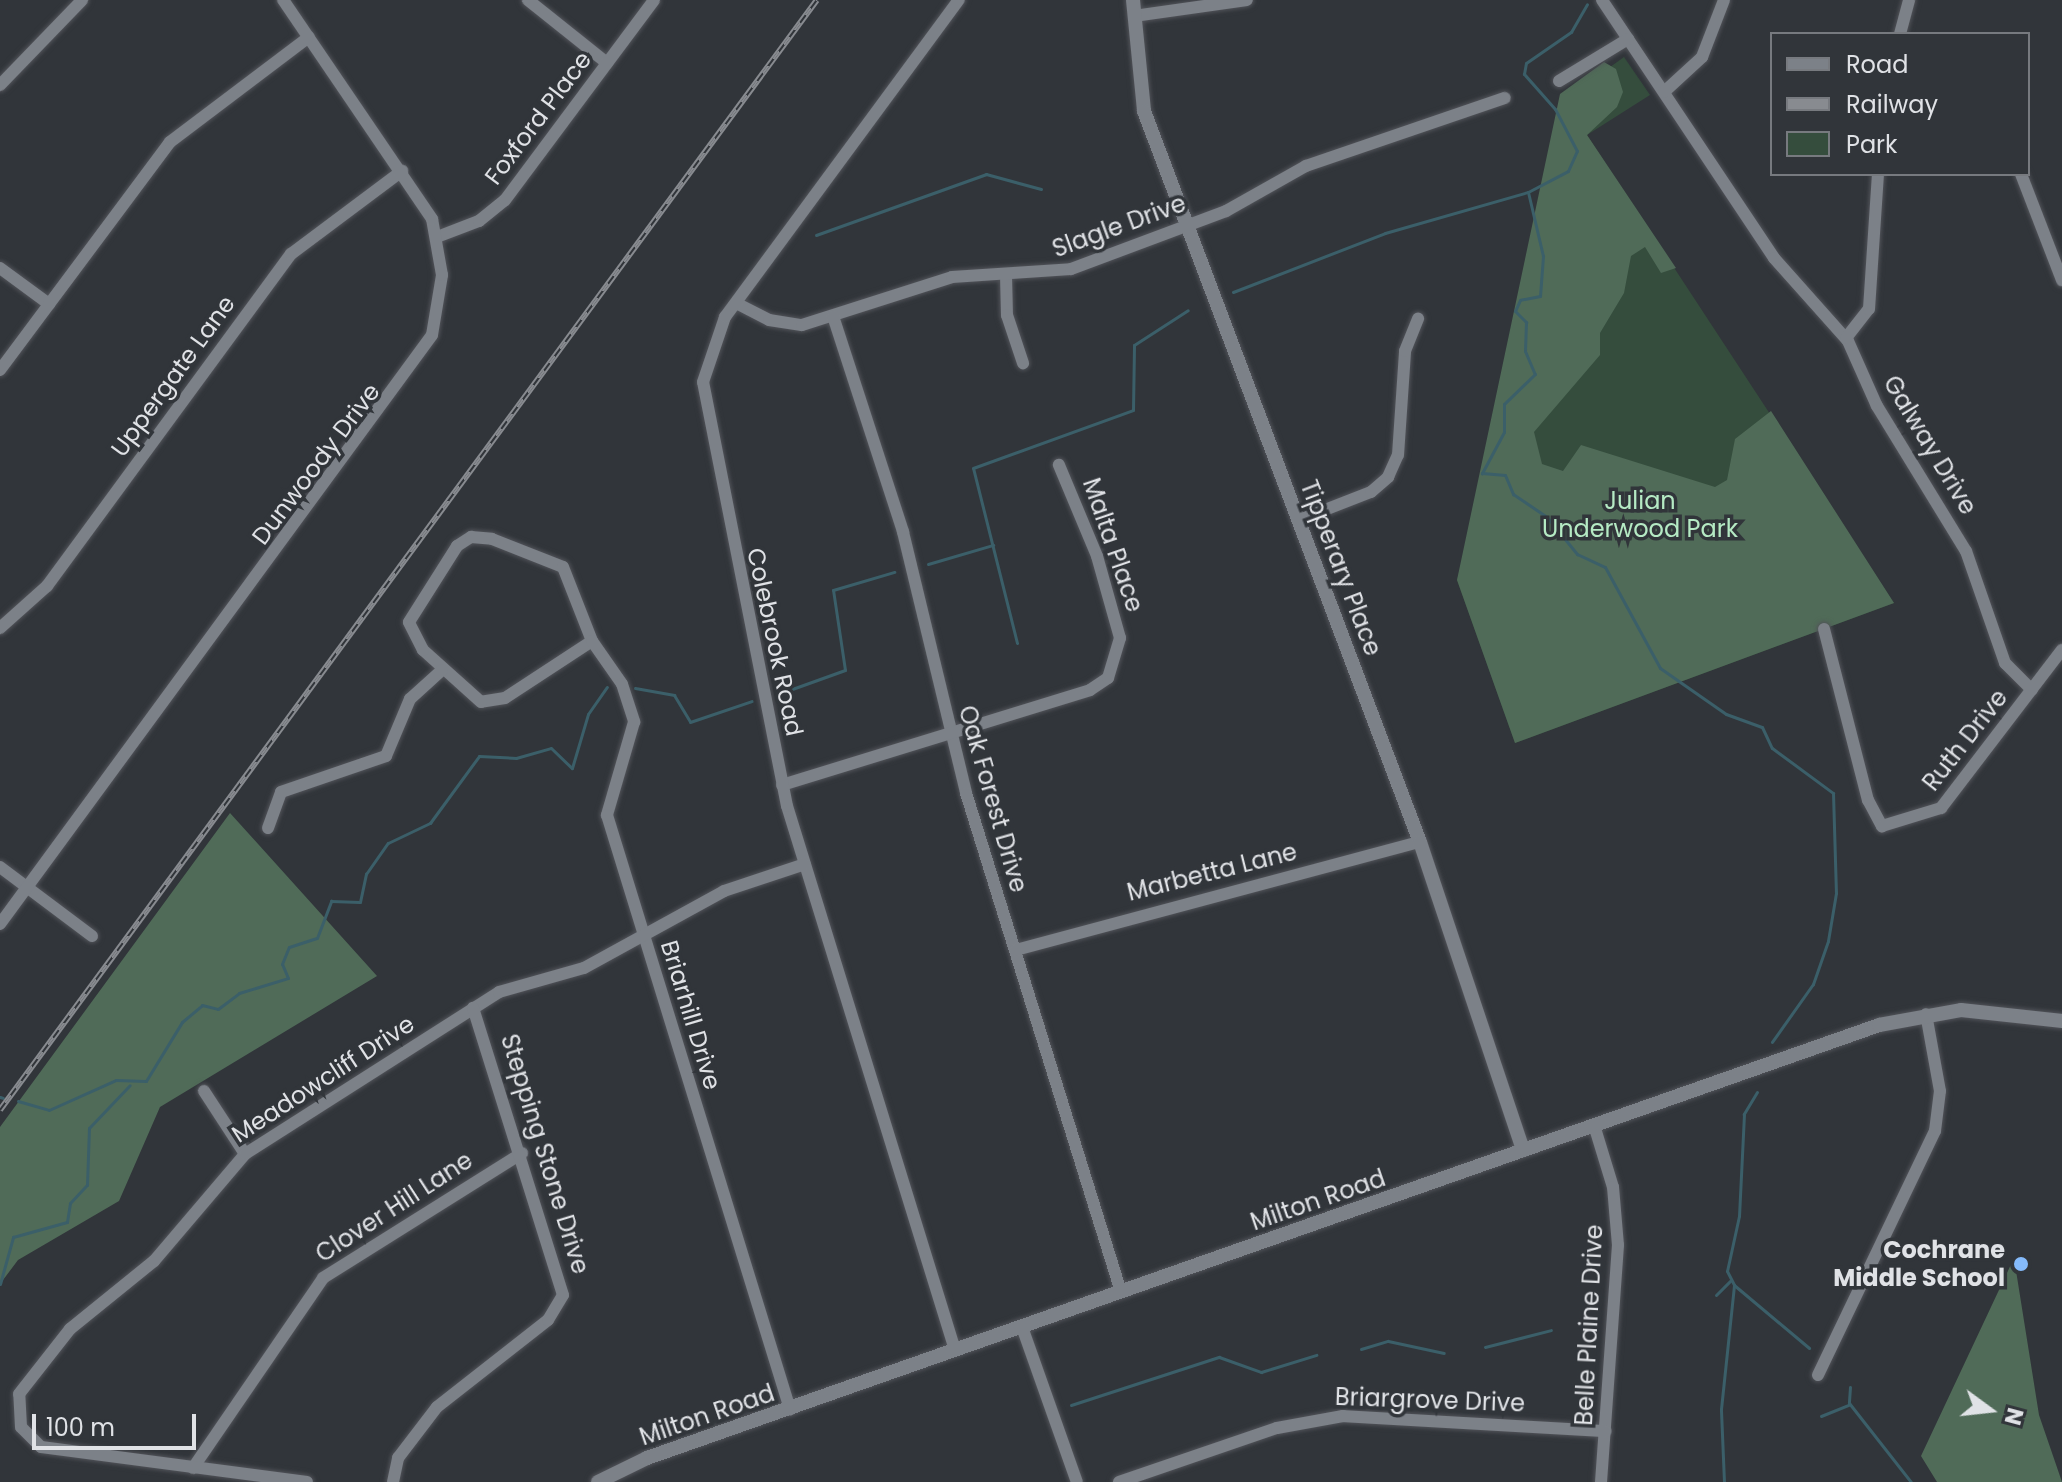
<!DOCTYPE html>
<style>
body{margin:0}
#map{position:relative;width:2062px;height:1482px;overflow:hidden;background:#31353a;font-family:Poppins,sans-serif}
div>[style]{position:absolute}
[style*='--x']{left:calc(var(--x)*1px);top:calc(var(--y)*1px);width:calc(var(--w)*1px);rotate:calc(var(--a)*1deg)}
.green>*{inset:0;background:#354d3d}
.forest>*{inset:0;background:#506b58}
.stream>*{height:3px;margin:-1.5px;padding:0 1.5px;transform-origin:1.5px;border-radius:1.5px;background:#3b5f69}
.roads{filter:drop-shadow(0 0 2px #515359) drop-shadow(0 0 2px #515359)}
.minor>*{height:12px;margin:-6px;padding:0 6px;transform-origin:6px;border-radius:6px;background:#7c8188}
.tertiary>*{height:14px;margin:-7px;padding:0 7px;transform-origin:7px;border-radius:7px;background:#7c8188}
.rail>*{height:6px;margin-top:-3px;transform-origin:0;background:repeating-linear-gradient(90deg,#31353a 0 9px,#888b90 0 18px);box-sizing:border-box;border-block:2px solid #888b90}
.dots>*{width:22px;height:22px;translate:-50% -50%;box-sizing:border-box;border:4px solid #31353a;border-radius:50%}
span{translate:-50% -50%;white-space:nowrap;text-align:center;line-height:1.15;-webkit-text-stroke:7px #31353a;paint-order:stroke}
.street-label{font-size:24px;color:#e0e2e6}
.park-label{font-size:24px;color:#b5eac4}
.poi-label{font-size:24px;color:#e0e2e6;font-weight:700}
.right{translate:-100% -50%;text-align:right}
.legend{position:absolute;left:1770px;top:32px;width:260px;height:144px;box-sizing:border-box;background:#31353a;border:2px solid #777a7f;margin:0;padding:10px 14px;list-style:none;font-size:24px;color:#e0e2e6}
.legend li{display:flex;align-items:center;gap:16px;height:40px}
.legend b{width:40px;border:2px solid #777a7f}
.north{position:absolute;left:1950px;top:1370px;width:80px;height:80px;-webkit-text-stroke:6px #31353a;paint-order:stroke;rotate:105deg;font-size:22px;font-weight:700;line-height:32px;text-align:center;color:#e0e2e6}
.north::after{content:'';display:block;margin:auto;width:28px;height:36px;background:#e0e2e6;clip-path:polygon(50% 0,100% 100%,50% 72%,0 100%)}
.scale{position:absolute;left:32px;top:1414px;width:164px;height:36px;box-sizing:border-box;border:4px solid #e0e2e6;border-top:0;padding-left:10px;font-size:24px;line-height:28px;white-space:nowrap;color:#e0e2e6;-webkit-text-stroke:6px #31353a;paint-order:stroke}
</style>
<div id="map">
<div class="green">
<div style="clip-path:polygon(1624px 57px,1650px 95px,1587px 135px,1894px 603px,1515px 743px,1457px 580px,1589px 82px)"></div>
</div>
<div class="forest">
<div style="clip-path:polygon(1604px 62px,1616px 69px,1623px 92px,1617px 107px,1587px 135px,1676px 268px,1661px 273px,1645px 247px,1631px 256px,1624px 293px,1600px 333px,1600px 355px,1534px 432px,1542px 464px,1563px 471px,1581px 445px,1715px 487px,1727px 480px,1735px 439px,1771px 411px,1894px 603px,1515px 743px,1457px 580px,1560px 94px)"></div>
<div style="clip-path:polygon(230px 813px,377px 976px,160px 1107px,119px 1201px,18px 1260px,0 1284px,0 1127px)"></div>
<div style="clip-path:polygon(2014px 1258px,2039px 1415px,2062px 1482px,1937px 1482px,1921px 1456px)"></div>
</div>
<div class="stream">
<div style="--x:1528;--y:192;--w:66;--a:76.8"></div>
<div style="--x:1543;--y:256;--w:40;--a:94.3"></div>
<div style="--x:1540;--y:296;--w:20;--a:169"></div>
<div style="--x:1520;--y:300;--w:12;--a:114"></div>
<div style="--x:1515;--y:311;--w:16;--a:45"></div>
<div style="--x:1526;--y:322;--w:29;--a:92"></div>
<div style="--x:1525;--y:351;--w:25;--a:67"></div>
<div style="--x:1535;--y:374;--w:43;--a:135.9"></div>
<div style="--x:1504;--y:404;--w:28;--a:90"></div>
<div style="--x:1504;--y:432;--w:47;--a:118.2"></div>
<div style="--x:1482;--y:473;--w:23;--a:5"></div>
<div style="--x:1505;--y:475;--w:21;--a:67"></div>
<div style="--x:1513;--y:494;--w:41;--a:34.1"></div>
<div style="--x:1547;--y:517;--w:48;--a:51"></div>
<div style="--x:1577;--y:554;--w:31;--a:25"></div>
<div style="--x:1605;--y:567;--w:115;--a:61.4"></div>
<div style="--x:1660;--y:668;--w:80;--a:34.9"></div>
<div style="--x:1726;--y:714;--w:38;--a:20"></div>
<div style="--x:1762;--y:727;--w:23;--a:65"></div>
<div style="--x:1772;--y:748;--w:76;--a:36.4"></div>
<div style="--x:1833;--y:793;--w:100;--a:88.3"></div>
<div style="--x:1836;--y:893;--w:49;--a:99.5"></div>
<div style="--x:1828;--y:941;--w:46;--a:109.2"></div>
<div style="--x:1813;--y:984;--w:71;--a:125.3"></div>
<div style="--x:816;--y:235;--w:181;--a:-19.7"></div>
<div style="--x:986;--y:174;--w:57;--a:15.3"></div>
<div style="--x:1233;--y:292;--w:163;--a:-21.2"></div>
<div style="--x:1385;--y:233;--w:149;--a:-16"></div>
<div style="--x:1528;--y:192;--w:45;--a:-27.7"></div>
<div style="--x:1568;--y:171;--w:22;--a:-66"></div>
<div style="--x:1577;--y:151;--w:47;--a:-117.6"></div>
<div style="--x:1555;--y:109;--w:47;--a:-131.5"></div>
<div style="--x:1524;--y:74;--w:11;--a:-80"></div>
<div style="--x:1526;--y:63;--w:55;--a:-34.6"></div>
<div style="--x:1571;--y:32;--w:32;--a:-60"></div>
<div style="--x:928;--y:564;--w:68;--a:-16.3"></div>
<div style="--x:1017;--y:643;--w:180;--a:-104.1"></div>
<div style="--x:973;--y:468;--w:170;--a:-19.9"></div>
<div style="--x:1133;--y:410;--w:65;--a:-89.1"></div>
<div style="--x:1134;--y:345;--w:64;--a:-32.9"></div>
<div style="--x:635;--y:688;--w:40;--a:10"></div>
<div style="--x:674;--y:695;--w:31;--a:59"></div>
<div style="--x:690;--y:722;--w:65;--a:-18.7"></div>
<div style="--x:781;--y:693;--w:68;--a:-19.8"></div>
<div style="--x:845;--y:670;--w:81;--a:-98.5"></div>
<div style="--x:833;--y:590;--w:64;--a:-16.4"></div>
<div style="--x:1757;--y:1092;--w:26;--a:121"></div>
<div style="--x:1744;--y:1114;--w:102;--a:92.8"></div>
<div style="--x:1739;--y:1216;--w:56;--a:102.3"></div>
<div style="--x:1727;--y:1271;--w:16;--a:63"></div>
<div style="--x:1734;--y:1285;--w:98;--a:40"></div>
<div style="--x:0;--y:1097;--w:3;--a:18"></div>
<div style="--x:18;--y:1101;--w:32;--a:16"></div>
<div style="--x:49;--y:1110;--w:73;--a:-24.1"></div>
<div style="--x:116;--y:1080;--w:30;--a:2"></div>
<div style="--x:146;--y:1081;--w:69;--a:-58.6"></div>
<div style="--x:182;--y:1022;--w:26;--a:-40"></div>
<div style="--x:202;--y:1005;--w:16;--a:14"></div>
<div style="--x:218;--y:1009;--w:26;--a:-37"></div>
<div style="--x:239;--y:993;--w:51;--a:-17"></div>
<div style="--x:288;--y:978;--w:15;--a:-113"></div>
<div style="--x:282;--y:964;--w:18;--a:-68"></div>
<div style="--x:289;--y:947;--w:29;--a:-18"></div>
<div style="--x:317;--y:938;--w:40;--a:-69"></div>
<div style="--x:331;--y:901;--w:29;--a:2"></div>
<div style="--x:360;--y:902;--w:29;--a:-78"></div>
<div style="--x:366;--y:874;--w:38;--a:-55"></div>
<div style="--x:388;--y:843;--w:47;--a:-25.5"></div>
<div style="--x:430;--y:823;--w:83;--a:-53.8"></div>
<div style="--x:479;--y:756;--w:37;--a:3"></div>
<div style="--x:516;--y:758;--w:36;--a:-16"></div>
<div style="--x:551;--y:748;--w:29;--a:44"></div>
<div style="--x:572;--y:768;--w:56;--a:-73.5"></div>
<div style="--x:588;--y:714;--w:33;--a:-55"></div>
<div style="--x:0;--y:1284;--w:49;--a:-74.5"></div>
<div style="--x:13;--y:1237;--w:56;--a:-15.5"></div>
<div style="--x:67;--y:1222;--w:19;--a:-81"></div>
<div style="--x:70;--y:1203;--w:25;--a:-47"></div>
<div style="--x:87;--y:1185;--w:57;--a:-88"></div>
<div style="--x:89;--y:1128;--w:59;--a:-46.4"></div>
<div style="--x:1716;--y:1295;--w:20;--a:-45"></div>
<div style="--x:1485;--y:1347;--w:68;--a:-14.4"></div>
<div style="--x:1361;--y:1349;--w:28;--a:-17"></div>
<div style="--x:1388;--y:1341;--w:57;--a:12.1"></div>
<div style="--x:1850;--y:1387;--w:16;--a:94"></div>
<div style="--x:1849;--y:1403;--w:100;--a:51.9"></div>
<div style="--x:1071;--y:1405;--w:156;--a:-18"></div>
<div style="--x:1219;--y:1357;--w:45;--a:19.7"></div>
<div style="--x:1261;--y:1372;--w:58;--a:-17.2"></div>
<div style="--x:1821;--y:1416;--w:31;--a:-22"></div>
<div style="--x:1724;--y:1482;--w:73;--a:-92.4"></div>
<div style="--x:1721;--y:1409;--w:125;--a:-84"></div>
</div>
<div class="roads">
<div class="minor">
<div style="--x:528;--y:0;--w:101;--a:38.6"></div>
<div style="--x:1602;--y:0;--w:310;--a:56.3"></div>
<div style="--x:1774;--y:258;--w:111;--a:48.3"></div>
<div style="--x:1848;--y:341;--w:71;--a:66"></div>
<div style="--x:1877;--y:406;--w:170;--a:58.5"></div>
<div style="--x:1966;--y:551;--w:119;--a:70.8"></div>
<div style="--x:2005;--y:663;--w:38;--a:45"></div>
<div style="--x:1134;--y:16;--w:114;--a:-8.1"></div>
<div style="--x:1900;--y:34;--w:35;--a:-75"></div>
<div style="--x:1559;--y:81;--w:81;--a:-31.3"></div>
<div style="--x:0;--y:85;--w:118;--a:-46"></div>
<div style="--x:1664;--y:92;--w:52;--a:-42.6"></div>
<div style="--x:1702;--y:57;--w:61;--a:-68.9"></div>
<div style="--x:2021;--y:174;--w:114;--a:68.9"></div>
<div style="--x:437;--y:237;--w:45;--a:-20.9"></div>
<div style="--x:479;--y:221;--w:33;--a:-39"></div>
<div style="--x:505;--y:200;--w:249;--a:-53.3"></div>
<div style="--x:0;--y:268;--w:61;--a:36.3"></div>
<div style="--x:1006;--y:275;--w:40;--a:88.6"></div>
<div style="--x:1007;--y:315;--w:51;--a:71.6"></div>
<div style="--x:736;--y:303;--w:37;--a:27"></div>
<div style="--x:769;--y:320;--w:33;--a:9"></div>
<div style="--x:802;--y:325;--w:157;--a:-17.7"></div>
<div style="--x:952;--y:277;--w:119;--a:-3.8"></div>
<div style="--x:1071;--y:269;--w:165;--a:-20.5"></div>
<div style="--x:1226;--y:211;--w:92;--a:-29.4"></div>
<div style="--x:1306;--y:166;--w:210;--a:-18.9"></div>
<div style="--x:833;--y:316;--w:227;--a:72"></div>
<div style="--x:903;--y:532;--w:268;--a:76.4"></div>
<div style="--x:966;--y:793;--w:523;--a:72.74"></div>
<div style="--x:1846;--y:338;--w:37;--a:-52"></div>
<div style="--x:1869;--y:309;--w:135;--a:-86.2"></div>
<div style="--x:0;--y:370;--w:284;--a:-53.3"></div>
<div style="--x:170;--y:142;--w:174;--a:-37.1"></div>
<div style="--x:1299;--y:520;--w:77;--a:-21.3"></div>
<div style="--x:1371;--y:492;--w:23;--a:-41"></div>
<div style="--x:1388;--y:477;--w:24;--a:-66"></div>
<div style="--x:1398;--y:455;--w:104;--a:-86.1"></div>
<div style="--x:1405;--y:351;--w:35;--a:-68"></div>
<div style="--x:0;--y:628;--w:63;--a:-41.8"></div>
<div style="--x:47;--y:586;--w:412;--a:-53.7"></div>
<div style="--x:291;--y:254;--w:139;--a:-36.8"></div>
<div style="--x:1824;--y:629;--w:177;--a:75.6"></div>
<div style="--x:1868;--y:800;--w:30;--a:62"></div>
<div style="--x:1882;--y:826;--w:62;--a:-17"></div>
<div style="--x:1941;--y:808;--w:199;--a:-52.6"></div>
<div style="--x:592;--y:641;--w:104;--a:146.8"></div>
<div style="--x:505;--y:698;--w:24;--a:171"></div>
<div style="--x:481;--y:702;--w:78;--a:-138.1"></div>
<div style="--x:423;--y:650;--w:31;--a:-117"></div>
<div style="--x:409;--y:622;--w:90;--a:-57.7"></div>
<div style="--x:457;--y:546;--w:17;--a:-33"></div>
<div style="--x:471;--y:537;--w:21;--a:5"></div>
<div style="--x:492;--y:539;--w:76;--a:21.5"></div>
<div style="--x:563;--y:567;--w:79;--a:68.6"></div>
<div style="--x:592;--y:641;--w:52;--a:55.1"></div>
<div style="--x:622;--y:684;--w:40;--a:72"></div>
<div style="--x:634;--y:722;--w:97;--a:106.2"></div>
<div style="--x:607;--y:815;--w:622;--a:72.88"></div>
<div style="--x:782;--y:785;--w:322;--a:-17.1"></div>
<div style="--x:1090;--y:690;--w:22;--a:-34"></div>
<div style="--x:1108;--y:678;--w:42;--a:-73.3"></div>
<div style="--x:1120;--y:638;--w:85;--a:-105.7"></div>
<div style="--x:1097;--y:556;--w:99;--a:-112.7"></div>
<div style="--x:268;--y:828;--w:38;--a:-70"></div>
<div style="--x:281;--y:792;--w:111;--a:-18.9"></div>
<div style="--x:386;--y:756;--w:62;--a:-67.2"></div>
<div style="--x:410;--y:699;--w:43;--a:-42.2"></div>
<div style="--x:0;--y:867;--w:115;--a:36.9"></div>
<div style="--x:0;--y:924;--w:730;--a:-53.74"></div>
<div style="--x:432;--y:335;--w:61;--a:-80.5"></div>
<div style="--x:442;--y:275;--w:57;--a:-100.1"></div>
<div style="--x:432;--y:219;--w:265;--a:-124.2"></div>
<div style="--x:1016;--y:950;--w:418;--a:-15"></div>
<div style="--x:204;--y:1091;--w:75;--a:56.9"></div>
<div style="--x:1594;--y:1125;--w:65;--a:73"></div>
<div style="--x:1613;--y:1187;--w:58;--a:85.1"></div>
<div style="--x:1618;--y:1245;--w:238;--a:94.1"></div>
<div style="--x:1022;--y:1327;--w:164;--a:70.5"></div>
<div style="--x:955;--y:1350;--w:569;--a:-107.16"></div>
<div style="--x:787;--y:806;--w:432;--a:-101.2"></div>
<div style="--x:703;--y:382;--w:69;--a:-71.3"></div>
<div style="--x:725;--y:317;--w:394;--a:-53.6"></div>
<div style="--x:1818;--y:1375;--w:271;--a:-64.4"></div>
<div style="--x:1935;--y:1131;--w:40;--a:-82.9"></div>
<div style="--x:1940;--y:1091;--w:78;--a:-100.3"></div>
<div style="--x:193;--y:1468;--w:230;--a:-55.6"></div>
<div style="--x:323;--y:1278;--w:235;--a:-32.1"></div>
<div style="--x:307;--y:1482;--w:268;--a:-172.5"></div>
<div style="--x:41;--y:1447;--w:28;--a:-135"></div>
<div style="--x:21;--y:1427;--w:33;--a:-93"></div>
<div style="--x:19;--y:1394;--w:83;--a:-51.9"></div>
<div style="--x:70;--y:1329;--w:108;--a:-39"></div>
<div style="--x:154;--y:1261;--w:140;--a:-49.6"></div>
<div style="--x:245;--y:1154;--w:301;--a:-32.5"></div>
<div style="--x:499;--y:992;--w:88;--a:-15.8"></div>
<div style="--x:584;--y:968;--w:160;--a:-28.8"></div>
<div style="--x:724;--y:891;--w:85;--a:-18.4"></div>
<div style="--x:393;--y:1482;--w:25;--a:-78"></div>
<div style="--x:398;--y:1458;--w:64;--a:-52.6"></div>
<div style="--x:437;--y:1407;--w:141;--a:-38.1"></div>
<div style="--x:548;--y:1320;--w:29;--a:-59"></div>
<div style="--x:563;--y:1295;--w:301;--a:-107.4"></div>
<div style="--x:1119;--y:1482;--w:167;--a:-18.9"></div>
<div style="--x:1277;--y:1428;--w:67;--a:-10.3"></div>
<div style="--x:1343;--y:1416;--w:263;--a:3.3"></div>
</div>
<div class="tertiary">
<div style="--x:1133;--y:0;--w:112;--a:84.3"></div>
<div style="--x:1144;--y:111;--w:781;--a:69.32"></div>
<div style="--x:1420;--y:842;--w:325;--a:71.5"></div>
<div style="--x:598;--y:1482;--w:55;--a:-26.1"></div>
<div style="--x:647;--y:1458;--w:1306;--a:-19.36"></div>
<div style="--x:1879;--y:1025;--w:83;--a:-10.4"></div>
<div style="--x:1961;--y:1010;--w:102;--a:6.2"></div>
</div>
</div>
<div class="rail">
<div style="--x:0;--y:1110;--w:1378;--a:-53.65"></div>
</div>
<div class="dots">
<div style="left:2021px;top:1264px;background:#85bbfb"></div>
</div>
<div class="street-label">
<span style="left:538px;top:118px;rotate:-53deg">Foxford Place</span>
<span style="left:1119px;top:226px;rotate:-20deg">Slagle Drive</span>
<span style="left:173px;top:376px;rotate:-54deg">Uppergate Lane</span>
<span style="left:1930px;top:445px;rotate:59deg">Galway Drive</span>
<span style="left:316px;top:464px;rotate:-53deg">Dunwoody Drive</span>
<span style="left:1113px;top:545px;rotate:71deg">Malta Place</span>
<span style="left:1341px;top:568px;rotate:69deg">Tipperary Place</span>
<span style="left:775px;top:642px;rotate:78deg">Colebrook Road</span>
<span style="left:1965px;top:740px;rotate:-52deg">Ruth Drive</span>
<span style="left:993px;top:799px;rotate:74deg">Oak Forest Drive</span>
<span style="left:1212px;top:872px;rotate:-14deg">Marbetta Lane</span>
<span style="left:691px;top:1015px;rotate:73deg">Briarhill Drive</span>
<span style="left:323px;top:1079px;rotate:-33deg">Meadowcliff Drive</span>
<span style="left:545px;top:1154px;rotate:73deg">Stepping Stone Drive</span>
<span style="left:1318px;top:1200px;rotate:-19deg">Milton Road</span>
<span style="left:394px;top:1207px;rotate:-33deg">Clover Hill Lane</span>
<span style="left:1589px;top:1325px;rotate:-87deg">Belle Plaine Drive</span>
<span style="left:1430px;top:1400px;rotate:2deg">Briargrove Drive</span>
<span style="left:707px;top:1415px;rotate:-19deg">Milton Road</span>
</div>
<div class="park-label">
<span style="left:1640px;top:515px">Julian<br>Underwood Park</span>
</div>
<div class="poi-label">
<span class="right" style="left:2005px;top:1264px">Cochrane<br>Middle School</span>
</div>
<ul class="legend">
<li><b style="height:10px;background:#7c8188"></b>Road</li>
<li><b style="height:10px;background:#888b90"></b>Railway</li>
<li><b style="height:22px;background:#354d3d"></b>Park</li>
</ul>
<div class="north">N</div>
<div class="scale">100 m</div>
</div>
